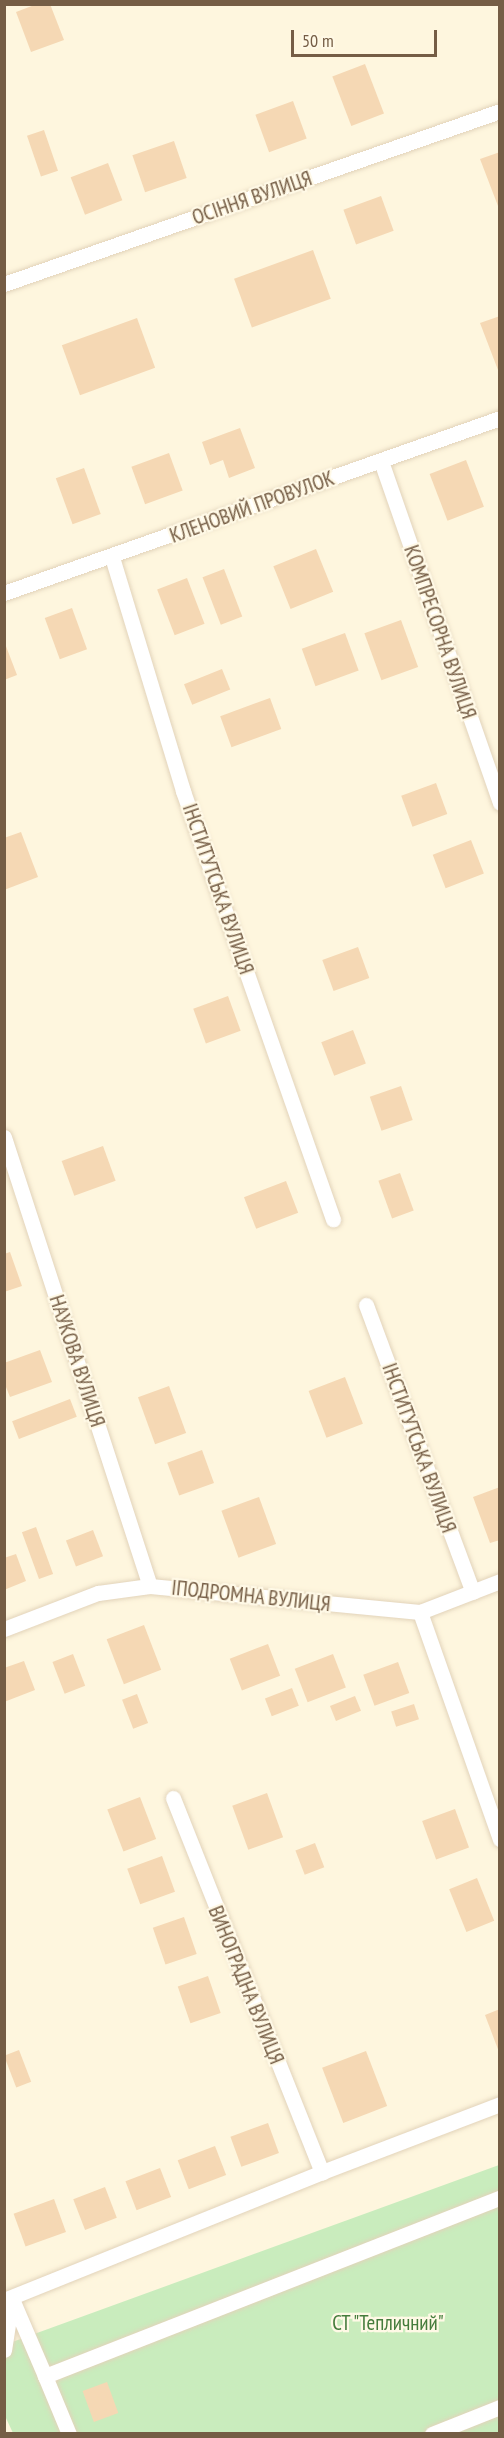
<!DOCTYPE html>
<meta charset="utf-8">
<style>
body{margin:0}
#map{position:relative;width:504px;height:2438px;overflow:hidden;background:#fef6de;font-family:"PT Sans Narrow",sans-serif}
div>[style]{position:absolute}
[style*='--x']{left:calc(var(--x)*1px);top:calc(var(--y)*1px);width:calc(var(--w)*1px);rotate:calc(var(--a)*1deg)}
.green>*{inset:0;background:#c9ecbd}
.building>*{inset:0;background:#f5d8b4;transform-origin:0 0}
.roads{filter:drop-shadow(0 0 2px #e2d3ba) drop-shadow(0 0 2px #e2d3ba)}
.street>*{height:15px;margin:-7.5px;padding:0 7.5px;transform-origin:7.5px;border-radius:7.5px;background:#fff}
span{translate:-50% -50%;white-space:nowrap;text-align:center;line-height:1.15;-webkit-text-stroke:4.5px #fff9e6;paint-order:stroke}
.street-label{font-size:21px;color:#755d45}
.park-label{font-size:21px;color:#457c3c}
.frame{position:absolute;inset:0;border:6px solid #755d45;pointer-events:none}
.scale{position:absolute;left:291px;top:30px;width:146px;height:27px;box-sizing:border-box;border:3px solid #755d45;border-top:0;padding-left:8px;font-size:18px;line-height:21px;white-space:nowrap;color:#755d45;-webkit-text-stroke:4px #fff9e6;paint-order:stroke}
</style>
<div id="map">
<div class="green">
<div style="clip-path:polygon(499px 2165px,499px 2433px,13px 2433px,5px 2416px,4px 2345px)"></div>
</div>
<div class="building">
<div style="clip-path:polygon(37px 4px,50px 4px,64px 40px,31px 52px,16px 12px)"></div>
<div style="left:365px;top:64px;width:53px;height:35px;rotate:69deg"></div>
<div style="left:293px;top:101px;width:40px;height:40px;rotate:70deg"></div>
<div style="left:44px;top:130px;width:43px;height:18px;rotate:71deg"></div>
<div style="left:174px;top:141px;width:39px;height:44px;rotate:71deg"></div>
<div style="clip-path:polygon(500px 152px,500px 205px,498px 206px,480px 159px)"></div>
<div style="left:108px;top:163px;width:40px;height:40px;rotate:69deg"></div>
<div style="left:381px;top:196px;width:37px;height:40px;rotate:70deg"></div>
<div style="left:313px;top:250px;width:52px;height:84px;rotate:70deg"></div>
<div style="clip-path:polygon(500px 316px,500px 369px,498px 370px,480px 323px)"></div>
<div style="left:137px;top:318px;width:53px;height:80px;rotate:70deg"></div>
<div style="clip-path:polygon(240px 428px,255px 468px,229px 478px,223px 460px,210px 465px,202px 442px)"></div>
<div style="left:169px;top:453px;width:40px;height:40px;rotate:70deg"></div>
<div style="left:466px;top:460px;width:50px;height:39px;rotate:69deg"></div>
<div style="left:84px;top:468px;width:49px;height:30px;rotate:70deg"></div>
<div style="left:316px;top:549px;width:46px;height:46px;rotate:68deg"></div>
<div style="left:224px;top:569px;width:51px;height:23px;rotate:69deg"></div>
<div style="left:187px;top:578px;width:49px;height:32px;rotate:69deg"></div>
<div style="left:72px;top:608px;width:44px;height:29px;rotate:70deg"></div>
<div style="left:401px;top:620px;width:50px;height:39px;rotate:70deg"></div>
<div style="left:345px;top:633px;width:40px;height:46px;rotate:70deg"></div>
<div style="clip-path:polygon(4px 641px,17px 675px,4px 680px)"></div>
<div style="left:222px;top:669px;width:22px;height:41px;rotate:68deg"></div>
<div style="left:270px;top:698px;width:33px;height:53px;rotate:70deg"></div>
<div style="left:436px;top:783px;width:33px;height:37px;rotate:70deg"></div>
<div style="clip-path:polygon(21px 832px,38px 877px,4px 890px,4px 838px)"></div>
<div style="left:471px;top:840px;width:36px;height:41px;rotate:69deg"></div>
<div style="left:358px;top:947px;width:33px;height:38px;rotate:70deg"></div>
<div style="left:228px;top:996px;width:37px;height:37px;rotate:70deg"></div>
<div style="left:353px;top:1030px;width:36px;height:34px;rotate:69deg"></div>
<div style="left:401px;top:1086px;width:36px;height:33px;rotate:71deg"></div>
<div style="left:103px;top:1146px;width:37px;height:44px;rotate:70deg"></div>
<div style="left:400px;top:1173px;width:40px;height:23px;rotate:70deg"></div>
<div style="left:286px;top:1181px;width:34px;height:45px;rotate:69deg"></div>
<div style="clip-path:polygon(10px 1252px,22px 1286px,4px 1292px,4px 1254px)"></div>
<div style="clip-path:polygon(40px 1350px,52px 1382px,10px 1397px,4px 1382px,4px 1363px)"></div>
<div style="left:345px;top:1377px;width:50px;height:39px;rotate:69deg"></div>
<div style="left:169px;top:1386px;width:50px;height:33px;rotate:70deg"></div>
<div style="left:70px;top:1399px;width:19px;height:62px;rotate:69deg"></div>
<div style="left:202px;top:1450px;width:35px;height:37px;rotate:70deg"></div>
<div style="clip-path:polygon(500px 1487px,500px 1540px,490px 1543px,473px 1497px)"></div>
<div style="left:259px;top:1497px;width:50px;height:40px;rotate:70deg"></div>
<div style="left:36px;top:1527px;width:50px;height:15px;rotate:70deg"></div>
<div style="left:93px;top:1530px;width:28px;height:29px;rotate:69deg"></div>
<div style="clip-path:polygon(16px 1554px,26px 1581px,4px 1590px,4px 1558px)"></div>
<div style="left:144px;top:1625px;width:48px;height:40px;rotate:69deg"></div>
<div style="left:268px;top:1644px;width:34px;height:41px;rotate:69deg"></div>
<div style="left:73px;top:1654px;width:34px;height:22px;rotate:69deg"></div>
<div style="left:333px;top:1654px;width:36px;height:41px;rotate:69deg"></div>
<div style="clip-path:polygon(24px 1661px,35px 1690px,4px 1702px,4px 1668px)"></div>
<div style="left:398px;top:1662px;width:33px;height:37px;rotate:70deg"></div>
<div style="left:292px;top:1688px;width:19px;height:29px;rotate:69deg"></div>
<div style="left:137px;top:1694px;width:31px;height:16px;rotate:69deg"></div>
<div style="left:355px;top:1696px;width:16px;height:27px;rotate:68deg"></div>
<div style="left:414px;top:1704px;width:16px;height:24px;rotate:72deg"></div>
<div style="left:267px;top:1793px;width:47px;height:37px;rotate:70deg"></div>
<div style="left:140px;top:1797px;width:45px;height:35px;rotate:69deg"></div>
<div style="left:455px;top:1809px;width:41px;height:35px;rotate:70deg"></div>
<div style="left:315px;top:1843px;width:26px;height:21px;rotate:69deg"></div>
<div style="left:162px;top:1856px;width:38px;height:37px;rotate:70deg"></div>
<div style="left:477px;top:1878px;width:46px;height:30px;rotate:68deg"></div>
<div style="left:184px;top:1917px;width:39px;height:33px;rotate:71deg"></div>
<div style="left:208px;top:1976px;width:39px;height:32px;rotate:71deg"></div>
<div style="clip-path:polygon(500px 2009px,500px 2052px,499px 2052px,485px 2015px)"></div>
<div style="left:19px;top:2050px;width:34px;height:16px;rotate:69deg"></div>
<div style="left:366px;top:2051px;width:59px;height:47px;rotate:69deg"></div>
<div style="left:268px;top:2123px;width:32px;height:40px;rotate:70deg"></div>
<div style="left:215px;top:2146px;width:31px;height:40px;rotate:69deg"></div>
<div style="left:160px;top:2168px;width:31px;height:37px;rotate:69deg"></div>
<div style="left:105px;top:2187px;width:33px;height:34px;rotate:69deg"></div>
<div style="left:54px;top:2199px;width:35px;height:43px;rotate:70deg"></div>
<div style="left:107px;top:2382px;width:33px;height:26px;rotate:70deg"></div>
</div>
<div class="roads">
<div class="street">
<div style="--x:4;--y:284;--w:525;--a:-19.23"></div>
<div style="--x:381;--y:461;--w:362;--a:70.8"></div>
<div style="--x:112;--y:557;--w:245;--a:73.1"></div>
<div style="--x:183;--y:791;--w:454;--a:70.7"></div>
<div style="--x:4;--y:593;--w:526;--a:-19.43"></div>
<div style="--x:4;--y:1137;--w:472;--a:72"></div>
<div style="--x:366;--y:1305;--w:306;--a:69.6"></div>
<div style="--x:420;--y:1612;--w:241;--a:70.6"></div>
<div style="--x:4;--y:1629;--w:101;--a:-21"></div>
<div style="--x:98;--y:1593;--w:52;--a:-7.7"></div>
<div style="--x:150;--y:1586;--w:271;--a:5.5"></div>
<div style="--x:420;--y:1612;--w:86;--a:-21.2"></div>
<div style="--x:173;--y:1798;--w:403;--a:68.3"></div>
<div style="--x:12;--y:2299;--w:84;--a:66.8"></div>
<div style="--x:4;--y:2300;--w:343;--a:-21.9"></div>
<div style="--x:322;--y:2172;--w:191;--a:-20.9"></div>
<div style="--x:4;--y:2350;--w:52;--a:-81.1"></div>
<div style="--x:69;--y:2434;--w:63;--a:-112.5"></div>
<div style="--x:45;--y:2376;--w:489;--a:-21.4"></div>
<div style="--x:432;--y:2434;--w:73;--a:-21.7"></div>
</div>
</div>
<div class="street-label">
<span style="left:252px;top:198px;rotate:-19deg">ОСІННЯ ВУЛИЦЯ</span>
<span style="left:252px;top:507px;rotate:-20deg">КЛЕНОВИЙ ПРОВУЛОК</span>
<span style="left:440px;top:632px;rotate:71deg">КОМПРЕСОРНА ВУЛИЦЯ</span>
<span style="left:218px;top:889px;rotate:71deg">ІНСТИТУТСЬКА ВУЛИЦЯ</span>
<span style="left:77px;top:1361px;rotate:72deg">НАУКОВА ВУЛИЦЯ</span>
<span style="left:419px;top:1448px;rotate:70deg">ІНСТИТУТСЬКА ВУЛИЦЯ</span>
<span style="left:251px;top:1596px;rotate:6deg">ІПОДРОМНА ВУЛИЦЯ</span>
<span style="left:246px;top:1985px;rotate:68deg">ВИНОГРАДНА ВУЛИЦЯ</span>
</div>
<div class="park-label">
<span style="left:388px;top:2323px">СТ "Тепличний"</span>
</div>
<div class="frame"></div>
<div class="scale">50 m</div>
</div>
